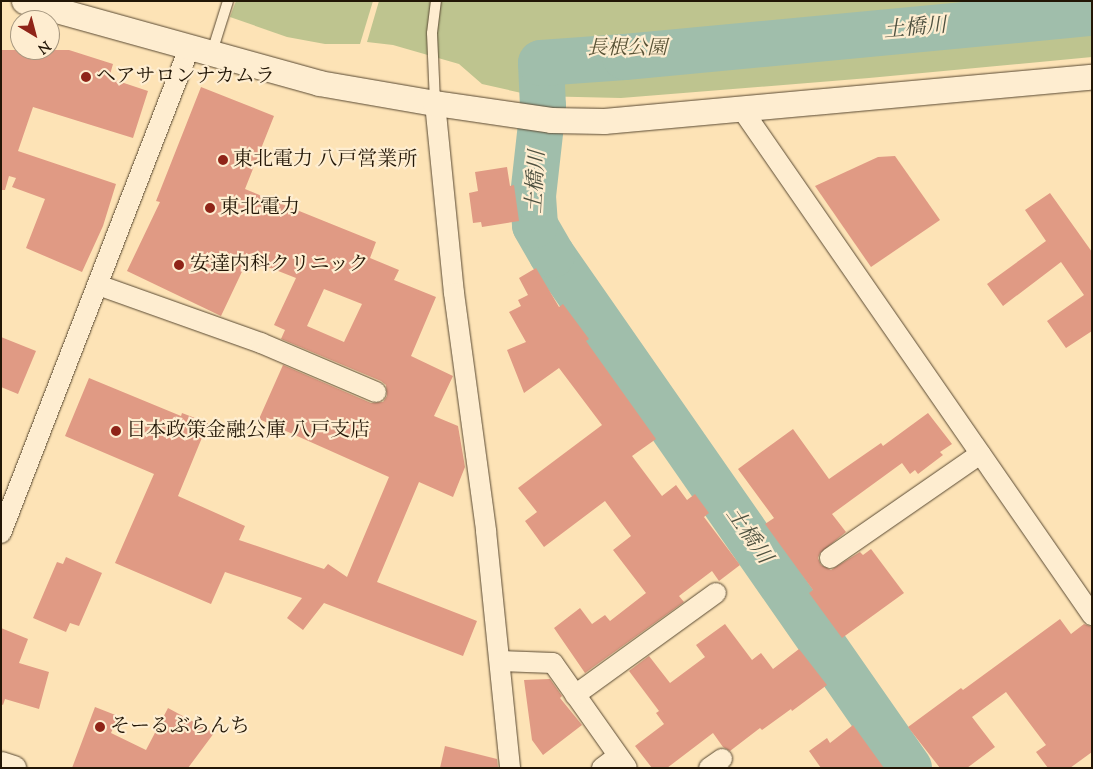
<!DOCTYPE html>
<meta charset="utf-8">
<style>
body{margin:0}
#map{position:relative;width:1093px;height:769px;overflow:hidden;background:#fde3b6;font-family:"Sorts Mill Goudy","Noto Serif JP",serif}
div>[style]{position:absolute}
[style*='--x']{left:calc(var(--x)*1px);top:calc(var(--y)*1px);width:calc(var(--w)*1px);rotate:calc(var(--a)*1deg)}
.green>*{inset:0;background:#bec48f}
.river>*{height:46px;margin:-23px;padding:0 23px;transform-origin:23px;border-radius:23px;background:#a0beab}
.building>*{inset:0;background:#e09a84}
.roads{filter:drop-shadow(0 0 1px #594932) drop-shadow(0 0 1px #594932)}
.service>*{height:10px;margin:-5px;padding:0 5px;transform-origin:5px;border-radius:5px;background:#feedd0}
.minor>*{height:20px;margin:-10px;padding:0 10px;transform-origin:10px;border-radius:10px;background:#feedd0}
.tertiary>*{height:25px;margin:-12.5px;padding:0 12.5px;transform-origin:12.5px;border-radius:12.5px;background:#feedd0}
.dots>*{width:14px;height:14px;translate:-50% -50%;box-sizing:border-box;border:2px solid #feedd0;border-radius:50%}
span{translate:-50% -50%;white-space:nowrap;text-align:center;line-height:1.15;-webkit-text-stroke:4.5px #feedd0;paint-order:stroke}
.park-label{font-size:20px;color:#595336;font-style:italic}
.poi-label{font-size:20px;color:#221606}
.left{translate:0 -50%;text-align:left}
.water-label{font-size:21px;color:#4e5140;font-style:italic}
.frame{position:absolute;inset:0;border:2px solid #221606;pointer-events:none}
.north{position:absolute;left:10px;top:10px;width:50px;height:50px;box-sizing:border-box;background:#feedd0;border:1px solid #a6977f;border-radius:50%;rotate:143deg;font-size:14px;font-weight:700;line-height:20px;text-align:center;color:#221606}
.north::after{content:'';display:block;margin:auto;width:18px;height:22px;background:#8f2418;clip-path:polygon(50% 0,100% 100%,50% 72%,0 100%)}
</style>
<div id="map">
<div class="green">
<div style="clip-path:polygon(236px 1px,373px 1px,360px 44px,325px 44px,287px 37px,230px 17px)"></div>
<div style="clip-path:polygon(379px 1px,1092px 1px,1092px 57px,869px 78px,621px 98px,535px 96px,482px 84px,459px 64px,393px 45px,367px 42px)"></div>
</div>
<div class="river">
<div style="--x:909;--y:768;--w:625;--a:-124.83"></div>
<div style="--x:552;--y:255;--w:34;--a:-120"></div>
<div style="--x:535;--y:225;--w:29;--a:-94"></div>
<div style="--x:533;--y:196;--w:90;--a:-83.6"></div>
<div style="--x:543;--y:107;--w:44;--a:-92.6"></div>
<div style="--x:541;--y:63;--w:84;--a:-4.1"></div>
<div style="--x:625;--y:57;--w:469;--a:-5.4"></div>
</div>
<div class="building">
<div style="clip-path:polygon(1px 50px,69px 50px,113px 64px,109px 78px,148px 91px,133px 138px,33px 107px,18px 151px,116px 184px,103px 226px,82px 272px,26px 248px,45px 199px,12px 187px,16px 178px,9px 176px,5px 190px,1px 190px)"></div>
<div style="clip-path:polygon(evenodd,201px 87px,274px 116px,245px 189px,376px 242px,370px 258px,399px 270px,394px 280px,436px 297px,411px 356px,453px 376px,434px 416px,458px 426px,465px 467px,453px 497px,419px 482px,377px 582px,477px 621px,463px 656px,324px 603px,303px 630px,287px 618px,302px 598px,225px 572px,211px 604px,115px 563px,154px 474px,65px 436px,89px 378px,181px 416px,182px 413px,208px 423px,178px 496px,245px 526px,239px 540px,324px 569px,328px 564px,347px 577px,389px 477px,259px 419px,283px 365px,371px 403px,383px 402px,387px 396px,386px 385px,381px 381px,281px 339px,285px 330px,274px 325px,296px 278px,248px 259px,221px 316px,127px 271px,160px 202px,156px 201px,201px 87px,324px 289px,362px 304px,344px 342px,307px 326px,324px 289px)"></div>
<div style="clip-path:polygon(895px 156px,940px 220px,871px 267px,815px 186px,878px 157px)"></div>
<div style="clip-path:polygon(507px 167px,510px 186px,514px 185px,519px 221px,482px 227px,481px 222px,473px 223px,469px 193px,478px 191px,475px 172px)"></div>
<div style="clip-path:polygon(1050px 193px,1092px 252px,1092px 331px,1066px 348px,1047px 321px,1084px 295px,1061px 262px,1003px 306px,987px 284px,1046px 241px,1025px 210px)"></div>
<div style="clip-path:polygon(536px 268px,559px 307px,563px 304px,589px 339px,586px 341px,656px 439px,632px 456px,662px 496px,676px 485px,687px 500px,695px 494px,709px 513px,704px 517px,740px 565px,719px 581px,712px 571px,679px 596px,684px 602px,585px 673px,554px 628px,580px 608px,592px 624px,605px 615px,610px 621px,646px 593px,613px 550px,631px 536px,605px 501px,544px 547px,525px 521px,537px 512px,518px 488px,602px 425px,559px 368px,524px 393px,507px 350px,526px 342px,509px 312px,521px 306px,518px 300px,528px 295px,519px 278px)"></div>
<div style="clip-path:polygon(1px 337px,36px 351px,18px 394px,1px 387px)"></div>
<div style="clip-path:polygon(928px 413px,952px 444px,940px 452px,943px 455px,918px 474px,915px 470px,910px 474px,902px 463px,832px 514px,846px 532px,820px 553px,818px 558px,821px 565px,831px 570px,860px 552px,863px 555px,871px 549px,904px 593px,842px 638px,809px 593px,813px 590px,765px 524px,774px 518px,738px 469px,793px 429px,829px 479px,881px 443px,883px 446px)"></div>
<div style="clip-path:polygon(66px 557px,102px 573px,79px 626px,70px 623px,66px 632px,33px 618px,57px 562px,63px 564px)"></div>
<div style="clip-path:polygon(1060px 619px,1071px 634px,1084px 624px,1092px 627px,1092px 752px,1070px 768px,1048px 768px,1036px 752px,1046px 745px,1006px 692px,972px 717px,995px 747px,967px 768px,940px 768px,908px 727px,961px 688px,963px 690px)"></div>
<div style="clip-path:polygon(725px 624px,752px 660px,761px 653px,773px 669px,799px 649px,827px 685px,792px 711px,791px 709px,762px 730px,760px 728px,730px 751px,723px 747px,713px 733px,667px 768px,652px 768px,635px 746px,664px 724px,656px 713px,659px 711px,629px 671px,649px 656px,670px 683px,705px 657px,696px 645px)"></div>
<div style="clip-path:polygon(1px 628px,28px 639px,19px 663px,49px 672px,39px 709px,5px 699px,3px 705px,1px 704px)"></div>
<div style="clip-path:polygon(550px 679px,562px 696px,560px 698px,582px 725px,543px 755px,532px 740px,524px 680px)"></div>
<div style="clip-path:polygon(95px 707px,118px 716px,111px 733px,146px 750px,168px 708px,214px 733px,188px 768px,72px 768px)"></div>
<div style="clip-path:polygon(853px 725px,884px 768px,821px 768px,809px 751px,827px 738px,830px 743px)"></div>
<div style="clip-path:polygon(445px 746px,497px 759px,498px 768px,440px 768px)"></div>
</div>
<div class="roads">
<div class="service">
<div style="--x:212;--y:52;--w:53;--a:-72.6"></div>
<div style="--x:435;--y:102;--w:69;--a:-92.5"></div>
<div style="--x:432;--y:33;--w:32;--a:-83"></div>
</div>
<div class="minor">
<div style="--x:435;--y:103;--w:191;--a:84.3"></div>
<div style="--x:454;--y:293;--w:240;--a:82.3"></div>
<div style="--x:486;--y:531;--w:238;--a:84.2"></div>
<div style="--x:741;--y:108;--w:617;--a:55.3"></div>
<div style="--x:98;--y:285;--w:173;--a:19.6"></div>
<div style="--x:261;--y:343;--w:125;--a:23.1"></div>
<div style="--x:1;--y:533;--w:522;--a:-68.79"></div>
<div style="--x:830;--y:558;--w:183;--a:-34.7"></div>
<div style="--x:500;--y:661;--w:53;--a:2.2"></div>
<div style="--x:553;--y:663;--w:128;--a:54.8"></div>
<div style="--x:575;--y:695;--w:174;--a:-35.9"></div>
<div style="--x:602;--y:768;--w:20;--a:-37"></div>
<div style="--x:709;--y:768;--w:16;--a:-35"></div>
</div>
<div class="tertiary">
<div style="--x:24;--y:1;--w:306;--a:15.5"></div>
<div style="--x:319;--y:83;--w:118;--a:9.8"></div>
<div style="--x:435;--y:103;--w:117;--a:8.3"></div>
<div style="--x:551;--y:120;--w:53;--a:1.1"></div>
<div style="--x:604;--y:121;--w:490;--a:-5.2"></div>
<div style="--x:1;--y:764;--w:13;--a:18"></div>
</div>
</div>
<div class="dots">
<div style="left:86px;top:77px;background:#8f2418"></div>
<div style="left:223px;top:160px;background:#8f2418"></div>
<div style="left:210px;top:208px;background:#8f2418"></div>
<div style="left:179px;top:265px;background:#8f2418"></div>
<div style="left:116px;top:431px;background:#8f2418"></div>
<div style="left:100px;top:727px;background:#8f2418"></div>
</div>
<div class="park-label">
<span style="left:627px;top:49px">長根公園</span>
</div>
<div class="poi-label">
<span class="left" style="left:96px;top:77px">ヘアサロンナカムラ</span>
<span class="left" style="left:233px;top:160px">東北電力 八戸営業所</span>
<span class="left" style="left:220px;top:208px">東北電力</span>
<span class="left" style="left:190px;top:265px">安達内科クリニック</span>
<span class="left" style="left:126px;top:431px">日本政策金融公庫 八戸支店</span>
<span class="left" style="left:110px;top:727px">そーるぶらんち</span>
</div>
<div class="water-label">
<span style="left:915px;top:29px;rotate:-5deg">土橋川</span>
<span style="left:537px;top:182px;rotate:-87deg">土橋川</span>
<span style="left:748px;top:536px;rotate:55deg">土橋川</span>
</div>
<div class="frame"></div>
<div class="north">N</div>
</div>
